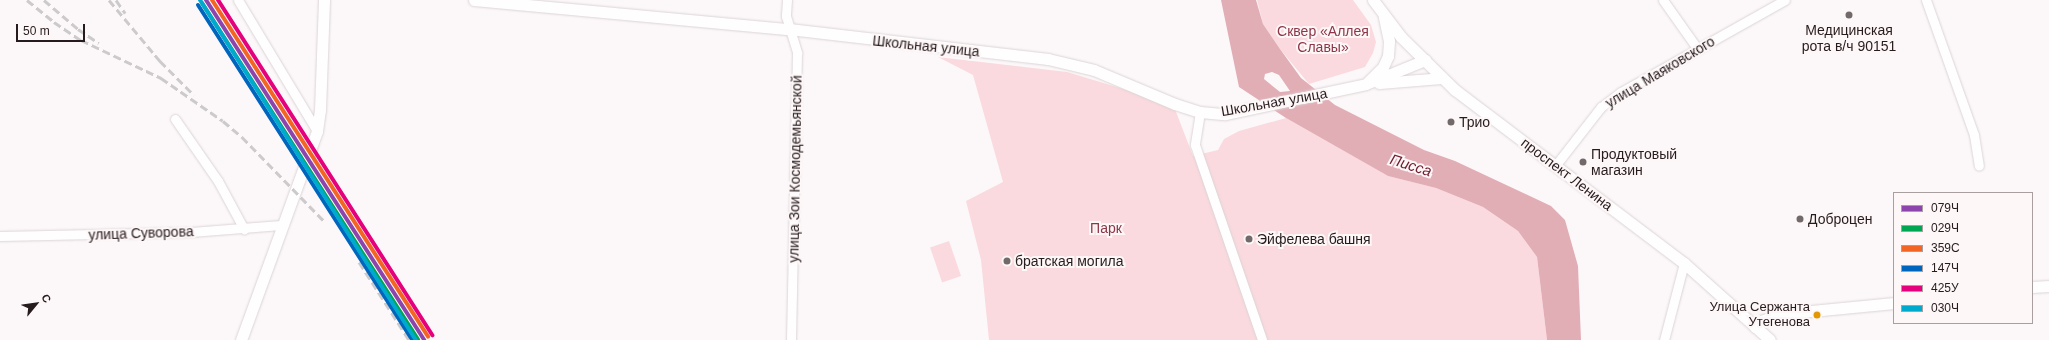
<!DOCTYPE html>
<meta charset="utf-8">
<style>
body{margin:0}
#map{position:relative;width:2049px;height:340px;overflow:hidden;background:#fcf8f9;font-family:Helvetica,sans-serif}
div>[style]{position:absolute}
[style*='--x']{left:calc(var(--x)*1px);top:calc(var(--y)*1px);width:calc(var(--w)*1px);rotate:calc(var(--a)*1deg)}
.green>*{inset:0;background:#fadade;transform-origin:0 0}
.water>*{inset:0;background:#e2aeb5}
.roads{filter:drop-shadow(0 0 1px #dcd4d6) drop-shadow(0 0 1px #dcd4d6)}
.minor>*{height:9px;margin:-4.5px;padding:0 4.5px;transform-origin:4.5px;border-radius:4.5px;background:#fffefe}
.major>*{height:11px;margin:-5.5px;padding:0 5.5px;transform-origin:5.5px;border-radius:5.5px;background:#fffefe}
.rail>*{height:3px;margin-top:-1.5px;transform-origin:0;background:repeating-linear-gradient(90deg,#cccacb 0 8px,transparent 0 12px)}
.rail-1>*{height:4px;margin:-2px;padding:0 2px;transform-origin:2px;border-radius:2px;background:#8e44ad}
.rail-2>*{height:4px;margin:-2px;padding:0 2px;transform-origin:2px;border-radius:2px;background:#00a651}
.rail-3>*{height:4px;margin:-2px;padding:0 2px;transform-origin:2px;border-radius:2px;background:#f26522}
.rail-4>*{height:4px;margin:-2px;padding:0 2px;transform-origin:2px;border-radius:2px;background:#0065bd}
.rail-5>*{height:4px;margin:-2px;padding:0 2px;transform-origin:2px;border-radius:2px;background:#e5007d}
.rail-6>*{height:4px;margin:-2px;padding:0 2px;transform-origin:2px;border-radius:2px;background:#00a9ce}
.dots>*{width:11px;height:11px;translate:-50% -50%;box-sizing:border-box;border:2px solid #fdf7f8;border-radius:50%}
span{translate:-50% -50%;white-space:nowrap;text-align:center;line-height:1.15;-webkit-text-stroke:4px #fdf7f8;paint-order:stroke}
.bus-label{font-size:13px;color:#271c1d}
.right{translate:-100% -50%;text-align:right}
.poi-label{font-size:14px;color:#271c1d}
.left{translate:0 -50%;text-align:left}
.park-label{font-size:14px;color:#8d3647}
.street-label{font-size:14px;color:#271c1d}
.water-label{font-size:15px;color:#701b30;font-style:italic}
.legend{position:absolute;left:1893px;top:192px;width:140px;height:132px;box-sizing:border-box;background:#fdf7f8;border:1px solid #a79fa0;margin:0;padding:5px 7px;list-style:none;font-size:12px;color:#271c1d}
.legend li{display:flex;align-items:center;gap:8px;height:20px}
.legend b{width:20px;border:1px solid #a79fa0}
.north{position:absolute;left:16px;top:284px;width:40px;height:40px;-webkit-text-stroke:3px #fdf7f8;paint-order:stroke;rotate:61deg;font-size:11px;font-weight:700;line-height:16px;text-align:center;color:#271c1d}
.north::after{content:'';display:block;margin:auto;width:14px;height:18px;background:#271c1d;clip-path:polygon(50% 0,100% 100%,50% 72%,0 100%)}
.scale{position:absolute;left:16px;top:24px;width:69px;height:18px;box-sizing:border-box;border:2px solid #271c1d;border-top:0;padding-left:5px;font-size:12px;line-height:14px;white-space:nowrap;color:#271c1d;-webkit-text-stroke:3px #fdf7f8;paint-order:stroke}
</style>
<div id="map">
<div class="green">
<div style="clip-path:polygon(1257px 0,1353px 0,1371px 25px,1376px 42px,1373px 53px,1365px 67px,1309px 84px,1280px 49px,1263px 24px)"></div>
<div style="clip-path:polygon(938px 57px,1067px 72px,1173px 104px,1193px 156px,1218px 150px,1224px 139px,1239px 131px,1286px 118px,1388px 176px,1436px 188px,1483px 207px,1518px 231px,1537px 257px,1547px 340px,989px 340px,981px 260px,966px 201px,1003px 182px,973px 75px)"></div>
<div style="left:949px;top:241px;width:37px;height:20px;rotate:71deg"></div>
</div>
<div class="water">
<div style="clip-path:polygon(evenodd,1221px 0,1256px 0,1263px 24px,1280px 49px,1301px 78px,1335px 105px,1424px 150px,1455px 161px,1551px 206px,1565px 220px,1578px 266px,1581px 340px,1547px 340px,1537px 257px,1518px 231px,1483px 207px,1436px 188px,1388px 176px,1286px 118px,1239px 87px,1221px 0,1272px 72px,1279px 75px,1290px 91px,1280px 92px,1264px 79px,1265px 74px,1272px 72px)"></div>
</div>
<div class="roads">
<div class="minor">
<div style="--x:238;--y:0;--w:153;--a:58.9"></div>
<div style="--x:787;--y:0;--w:16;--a:94"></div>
<div style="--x:786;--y:16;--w:39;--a:73"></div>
<div style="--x:797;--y:53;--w:287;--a:91.2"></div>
<div style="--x:1663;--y:0;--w:59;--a:54.7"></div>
<div style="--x:1926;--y:0;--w:143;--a:70.4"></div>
<div style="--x:1974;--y:135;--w:31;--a:81"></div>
<div style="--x:1200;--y:112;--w:33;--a:99"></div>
<div style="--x:1195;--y:145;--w:206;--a:71"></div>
<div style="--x:175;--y:119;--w:75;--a:55.3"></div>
<div style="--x:218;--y:181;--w:55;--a:61.6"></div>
<div style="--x:1555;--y:166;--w:75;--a:-52.1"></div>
<div style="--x:1601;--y:107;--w:25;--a:-37"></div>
<div style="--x:1621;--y:92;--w:188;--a:-29.3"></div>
<div style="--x:0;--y:236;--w:191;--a:-1.2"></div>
<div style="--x:191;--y:232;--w:90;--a:-4.4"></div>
<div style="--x:1664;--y:340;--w:80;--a:-75.4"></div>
</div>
<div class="major">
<div style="--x:474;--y:0;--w:316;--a:5.3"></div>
<div style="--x:789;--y:29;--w:261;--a:6.6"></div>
<div style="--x:1048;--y:59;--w:47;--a:13.4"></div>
<div style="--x:1094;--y:70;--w:88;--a:22.8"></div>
<div style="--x:1175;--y:104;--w:26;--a:18"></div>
<div style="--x:1200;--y:112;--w:25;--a:5"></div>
<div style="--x:1225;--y:114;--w:144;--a:-12"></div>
<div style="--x:1366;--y:84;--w:64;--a:-22.1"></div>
<div style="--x:1373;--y:0;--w:46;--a:52.9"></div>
<div style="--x:1401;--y:37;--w:76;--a:44.5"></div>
<div style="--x:1455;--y:90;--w:287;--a:37.1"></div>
<div style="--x:1684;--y:263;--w:115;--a:41.8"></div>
<div style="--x:1368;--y:82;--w:21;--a:-45"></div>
<div style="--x:1383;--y:67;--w:12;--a:-66"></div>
<div style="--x:1388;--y:56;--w:15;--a:-86"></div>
<div style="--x:1389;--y:41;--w:25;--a:-102"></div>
<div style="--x:1379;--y:83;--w:63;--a:-4.5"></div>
<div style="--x:2032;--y:287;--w:17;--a:-3"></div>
<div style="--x:1755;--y:327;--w:8;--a:-45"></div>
<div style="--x:1761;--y:321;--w:20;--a:-20"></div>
<div style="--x:1780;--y:314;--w:115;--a:-5.5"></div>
<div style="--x:241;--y:340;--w:222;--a:-70"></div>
<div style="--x:317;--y:131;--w:21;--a:-82"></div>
<div style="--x:320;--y:110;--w:110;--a:-87.9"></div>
</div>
</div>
<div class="rail">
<div style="--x:27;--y:0;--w:35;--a:39"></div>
<div style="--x:54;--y:22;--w:32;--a:34"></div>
<div style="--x:81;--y:40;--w:89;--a:25.4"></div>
<div style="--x:161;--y:78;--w:75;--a:34.7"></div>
<div style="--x:223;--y:121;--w:25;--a:40"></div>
<div style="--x:242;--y:137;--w:119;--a:45.7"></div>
<div style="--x:44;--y:0;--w:45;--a:40.5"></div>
<div style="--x:78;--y:29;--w:25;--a:34"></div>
<div style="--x:109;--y:0;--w:80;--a:50.1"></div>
<div style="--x:160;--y:61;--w:48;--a:45"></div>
<div style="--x:116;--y:0;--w:16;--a:55"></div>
<div style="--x:359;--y:262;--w:93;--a:57.3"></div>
</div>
<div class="rail-1">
<div style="--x:206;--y:0;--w:404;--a:57.3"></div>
</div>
<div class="rail-2">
<div style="--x:202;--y:3;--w:400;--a:57.3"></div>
</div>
<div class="rail-3">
<div style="--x:212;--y:0;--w:400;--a:57.3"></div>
</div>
<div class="rail-4">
<div style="--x:198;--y:5;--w:398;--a:57.4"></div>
</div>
<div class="rail-5">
<div style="--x:218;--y:0;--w:398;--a:57.4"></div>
</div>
<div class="rail-6">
<div style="--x:200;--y:0;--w:403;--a:57.6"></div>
</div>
<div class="dots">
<div style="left:1849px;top:15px;background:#72696a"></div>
<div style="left:1451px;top:122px;background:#72696a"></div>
<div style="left:1583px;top:162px;background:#72696a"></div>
<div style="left:1800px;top:219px;background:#72696a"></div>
<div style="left:1249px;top:239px;background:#72696a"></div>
<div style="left:1007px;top:261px;background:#72696a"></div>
<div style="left:1817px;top:315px;background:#e29803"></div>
</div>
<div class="bus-label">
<span class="right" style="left:1810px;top:315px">Улица Сержанта<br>Утегенова</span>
</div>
<div class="poi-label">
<span style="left:1849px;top:38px">Медицинская<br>рота в/ч 90151</span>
<span class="left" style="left:1459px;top:122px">Трио</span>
<span class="left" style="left:1591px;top:162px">Продуктовый<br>магазин</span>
<span class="left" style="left:1808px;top:219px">Доброцен</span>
<span class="left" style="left:1257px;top:239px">Эйфелева башня</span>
<span class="left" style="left:1015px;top:261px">братская могила</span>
</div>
<div class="park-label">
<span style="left:1323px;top:39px">Сквер «Аллея<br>Славы»</span>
<span style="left:1106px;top:228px">Парк</span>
</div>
<div class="street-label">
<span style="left:926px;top:46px;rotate:6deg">Школьная улица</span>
<span style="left:1660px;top:72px;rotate:-31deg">улица Маяковского</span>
<span style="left:1274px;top:102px;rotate:-10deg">Школьная улица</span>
<span style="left:795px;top:169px;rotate:-89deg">улица Зои Космодемьянской</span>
<span style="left:1567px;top:174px;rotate:37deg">проспект Ленина</span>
<span style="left:141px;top:233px;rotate:-2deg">улица Суворова</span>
</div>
<div class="water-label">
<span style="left:1411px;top:165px;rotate:18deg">Писса</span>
</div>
<ul class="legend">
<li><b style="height:5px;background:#8e44ad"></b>079Ч</li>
<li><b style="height:5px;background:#00a651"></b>029Ч</li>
<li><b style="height:5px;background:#f26522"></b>359С</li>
<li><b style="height:5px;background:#0065bd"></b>147Ч</li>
<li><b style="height:5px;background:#e5007d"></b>425У</li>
<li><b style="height:5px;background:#00a9ce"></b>030Ч</li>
</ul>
<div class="north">С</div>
<div class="scale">50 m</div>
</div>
